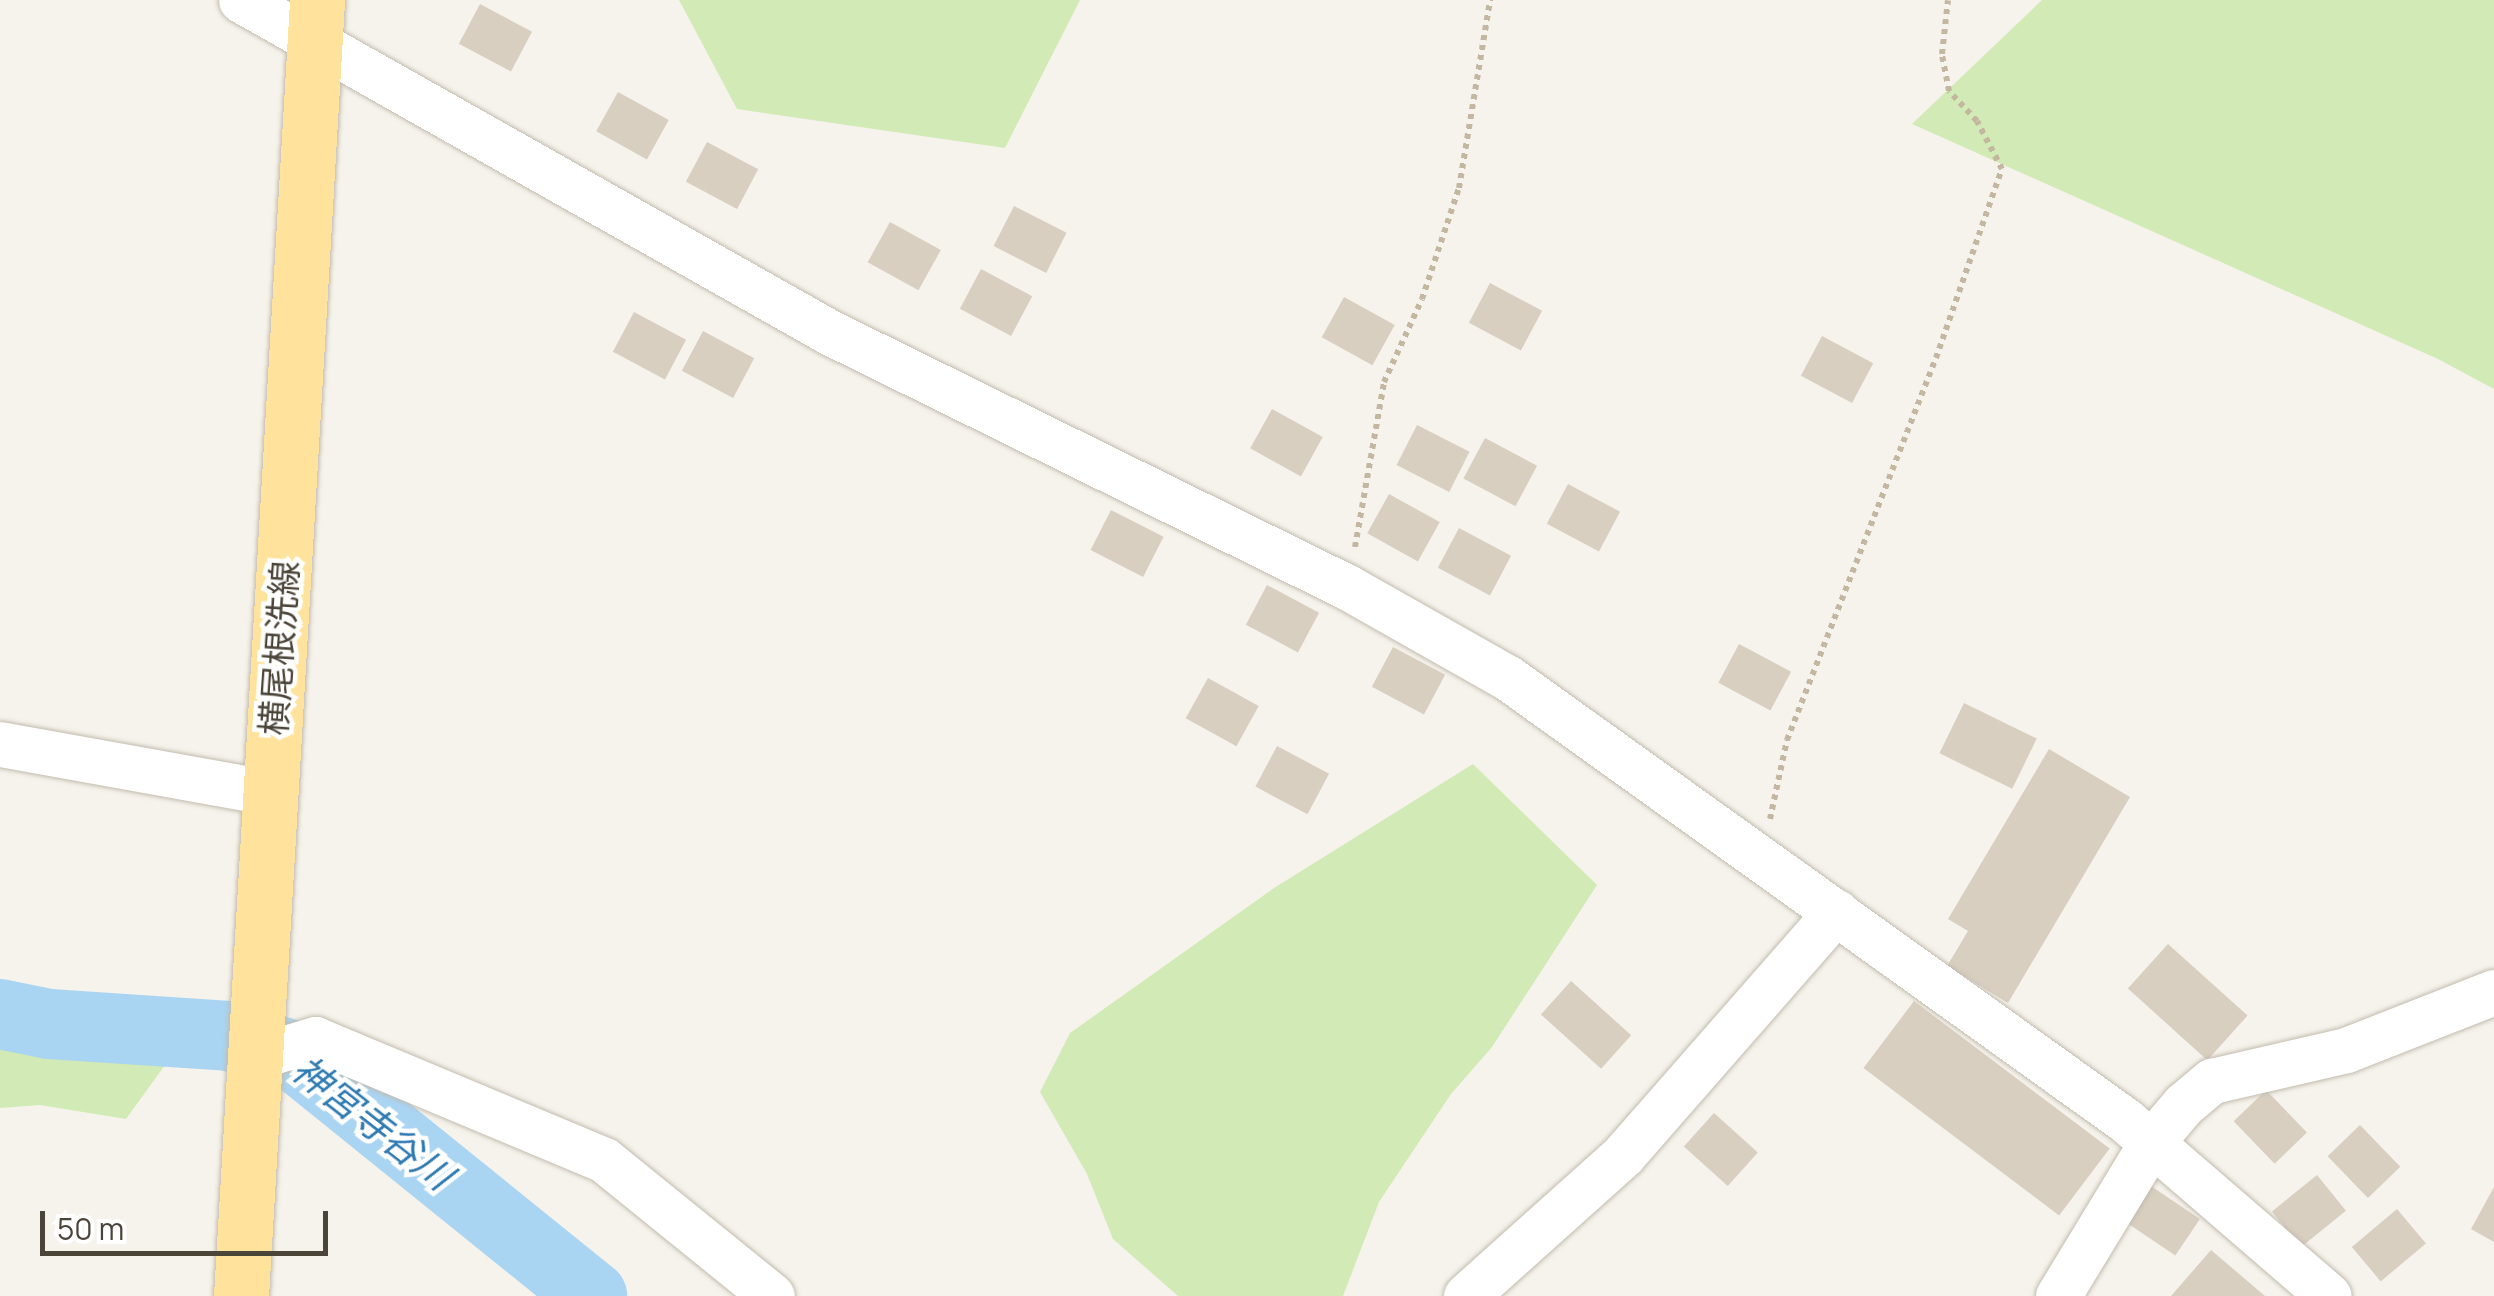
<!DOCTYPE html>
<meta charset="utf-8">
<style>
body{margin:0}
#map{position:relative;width:2494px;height:1296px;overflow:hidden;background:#f6f3ec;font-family:Manrope,"Noto Sans JP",sans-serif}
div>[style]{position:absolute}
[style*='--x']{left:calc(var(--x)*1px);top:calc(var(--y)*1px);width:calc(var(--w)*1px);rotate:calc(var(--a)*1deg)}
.green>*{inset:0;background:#d2eab5}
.river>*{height:70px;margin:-35px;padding:0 35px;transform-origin:35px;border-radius:35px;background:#a9d4f2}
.building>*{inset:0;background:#d8cfc1;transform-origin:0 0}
.path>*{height:6px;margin-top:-3px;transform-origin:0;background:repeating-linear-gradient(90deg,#c4b79f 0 5px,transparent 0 10px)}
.roads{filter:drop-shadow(0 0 2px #c2bbae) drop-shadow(0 0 2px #c2bbae)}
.minor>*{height:45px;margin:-22.5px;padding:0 22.5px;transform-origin:22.5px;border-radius:22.5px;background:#fff}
.major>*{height:55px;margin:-27.5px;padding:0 27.5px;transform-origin:27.5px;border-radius:27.5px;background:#ffe39c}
span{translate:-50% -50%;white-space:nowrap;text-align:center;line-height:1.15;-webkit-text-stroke:9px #fff;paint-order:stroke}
.street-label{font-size:35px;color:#4b4439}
.water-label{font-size:38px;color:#2e7ab2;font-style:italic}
.scale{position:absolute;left:40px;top:1211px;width:288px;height:45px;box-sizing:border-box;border:5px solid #4b4439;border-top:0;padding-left:12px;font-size:30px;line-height:35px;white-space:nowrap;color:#4b4439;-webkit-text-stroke:8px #fff;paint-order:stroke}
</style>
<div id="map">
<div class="green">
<div style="clip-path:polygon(679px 0,1080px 0,1005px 148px,737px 109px)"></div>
<div style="clip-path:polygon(2042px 0,2494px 0,2494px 389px,2438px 359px,1912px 124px)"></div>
<div style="clip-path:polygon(1473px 764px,1597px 885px,1492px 1047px,1451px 1094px,1379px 1202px,1343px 1296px,1178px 1296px,1113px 1239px,1087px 1174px,1040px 1092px,1070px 1033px,1274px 888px)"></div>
<div style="clip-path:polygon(0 1010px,165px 1065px,126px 1119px,40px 1105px,0 1108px)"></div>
</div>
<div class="river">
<div style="--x:0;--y:1014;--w:50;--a:11.5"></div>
<div style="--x:49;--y:1024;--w:180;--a:3.8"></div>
<div style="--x:229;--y:1036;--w:69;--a:16.9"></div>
<div style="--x:295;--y:1056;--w:382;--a:38.9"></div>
</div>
<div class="building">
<div style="left:480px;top:4px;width:59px;height:45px;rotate:28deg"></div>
<div style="left:618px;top:92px;width:58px;height:45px;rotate:29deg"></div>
<div style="left:707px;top:142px;width:58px;height:45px;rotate:28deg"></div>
<div style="left:1014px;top:206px;width:59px;height:45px;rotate:27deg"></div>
<div style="left:890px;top:222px;width:58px;height:46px;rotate:29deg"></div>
<div style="left:981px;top:269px;width:58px;height:45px;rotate:28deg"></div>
<div style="left:1490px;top:283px;width:59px;height:45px;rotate:28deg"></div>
<div style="left:1344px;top:297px;width:58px;height:46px;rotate:29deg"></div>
<div style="left:634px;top:312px;width:59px;height:45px;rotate:28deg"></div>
<div style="left:703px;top:331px;width:58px;height:45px;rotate:28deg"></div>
<div style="left:1822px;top:336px;width:58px;height:45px;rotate:28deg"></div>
<div style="left:1272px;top:409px;width:58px;height:45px;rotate:29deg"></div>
<div style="left:1417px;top:425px;width:59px;height:45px;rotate:27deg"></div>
<div style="left:1485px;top:438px;width:59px;height:46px;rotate:28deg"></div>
<div style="left:1568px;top:484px;width:59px;height:45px;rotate:28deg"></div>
<div style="left:1389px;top:494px;width:58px;height:45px;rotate:29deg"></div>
<div style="left:1111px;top:510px;width:59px;height:45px;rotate:27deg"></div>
<div style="left:1459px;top:528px;width:59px;height:45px;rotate:28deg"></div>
<div style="left:1267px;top:585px;width:59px;height:45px;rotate:28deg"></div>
<div style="left:1739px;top:644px;width:59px;height:44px;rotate:28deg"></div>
<div style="left:1393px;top:647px;width:59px;height:45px;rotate:28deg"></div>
<div style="left:1208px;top:678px;width:58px;height:46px;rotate:29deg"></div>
<div style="left:1964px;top:703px;width:81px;height:56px;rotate:26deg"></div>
<div style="left:1277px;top:746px;width:59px;height:46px;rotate:28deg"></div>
<div style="clip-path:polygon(2049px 749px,2130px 797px,2008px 1003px,1947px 966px,1968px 931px,1948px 919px)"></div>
<div style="left:2168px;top:944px;width:107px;height:60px;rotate:42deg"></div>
<div style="left:1571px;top:981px;width:81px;height:45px;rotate:42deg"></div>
<div style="left:1914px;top:1001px;width:245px;height:84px;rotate:37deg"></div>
<div style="left:2266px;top:1090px;width:59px;height:45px;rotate:46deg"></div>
<div style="left:1714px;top:1113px;width:59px;height:45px;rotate:42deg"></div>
<div style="left:2360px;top:1125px;width:58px;height:45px;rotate:46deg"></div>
<div style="left:2317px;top:1175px;width:46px;height:58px;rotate:51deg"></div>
<div style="left:2151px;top:1186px;width:59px;height:44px;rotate:34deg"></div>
<div style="clip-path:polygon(2494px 1187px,2494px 1242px,2471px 1229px)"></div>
<div style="left:2397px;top:1209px;width:45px;height:59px;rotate:50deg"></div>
<div style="clip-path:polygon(2211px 1250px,2265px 1296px,2171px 1296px)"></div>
</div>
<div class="path">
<div style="--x:1355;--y:547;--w:168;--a:-80"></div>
<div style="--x:1384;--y:382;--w:91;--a:-65.4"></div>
<div style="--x:1422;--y:299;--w:117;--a:-71.6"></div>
<div style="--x:1459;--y:188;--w:191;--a:-80.6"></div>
<div style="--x:1770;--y:819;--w:81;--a:-77.9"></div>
<div style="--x:1787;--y:740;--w:410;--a:-68.7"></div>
<div style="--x:1936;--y:358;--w:200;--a:-70.8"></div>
<div style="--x:2002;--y:169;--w:54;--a:-117.5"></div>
<div style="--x:1977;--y:121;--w:41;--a:-133"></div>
<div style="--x:1949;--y:91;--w:38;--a:-101"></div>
<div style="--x:1942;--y:54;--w:54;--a:-83.7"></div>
</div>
<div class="roads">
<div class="minor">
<div style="--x:241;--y:0;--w:675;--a:29.45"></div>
<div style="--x:829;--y:332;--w:577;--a:26.21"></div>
<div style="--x:1347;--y:587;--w:185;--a:29.5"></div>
<div style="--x:1508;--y:678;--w:759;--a:35.62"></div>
<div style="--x:2125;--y:1120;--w:269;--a:40.8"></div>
<div style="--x:0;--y:744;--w:272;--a:10.2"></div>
<div style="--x:252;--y:1058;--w:66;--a:-16.8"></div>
<div style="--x:315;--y:1039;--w:313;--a:22.7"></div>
<div style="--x:604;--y:1160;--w:216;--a:39"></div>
<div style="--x:1466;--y:1296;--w:212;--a:-41.9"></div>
<div style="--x:1624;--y:1154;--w:322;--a:-48.8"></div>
<div style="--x:2058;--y:1296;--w:179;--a:-58.7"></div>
<div style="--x:2151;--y:1143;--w:50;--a:-49.9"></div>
<div style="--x:2183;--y:1105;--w:38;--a:-40"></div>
<div style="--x:2212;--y:1081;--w:138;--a:-13"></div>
<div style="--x:2346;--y:1050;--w:159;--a:-21.4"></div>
</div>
<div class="major">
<div style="--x:241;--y:1296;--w:1298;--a:-86.64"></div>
</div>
</div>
<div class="street-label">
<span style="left:279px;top:648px;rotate:-86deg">横尾根洗線</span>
</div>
<div class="water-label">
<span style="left:373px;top:1122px;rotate:38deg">神宮寺谷川</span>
</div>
<div class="scale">50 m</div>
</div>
